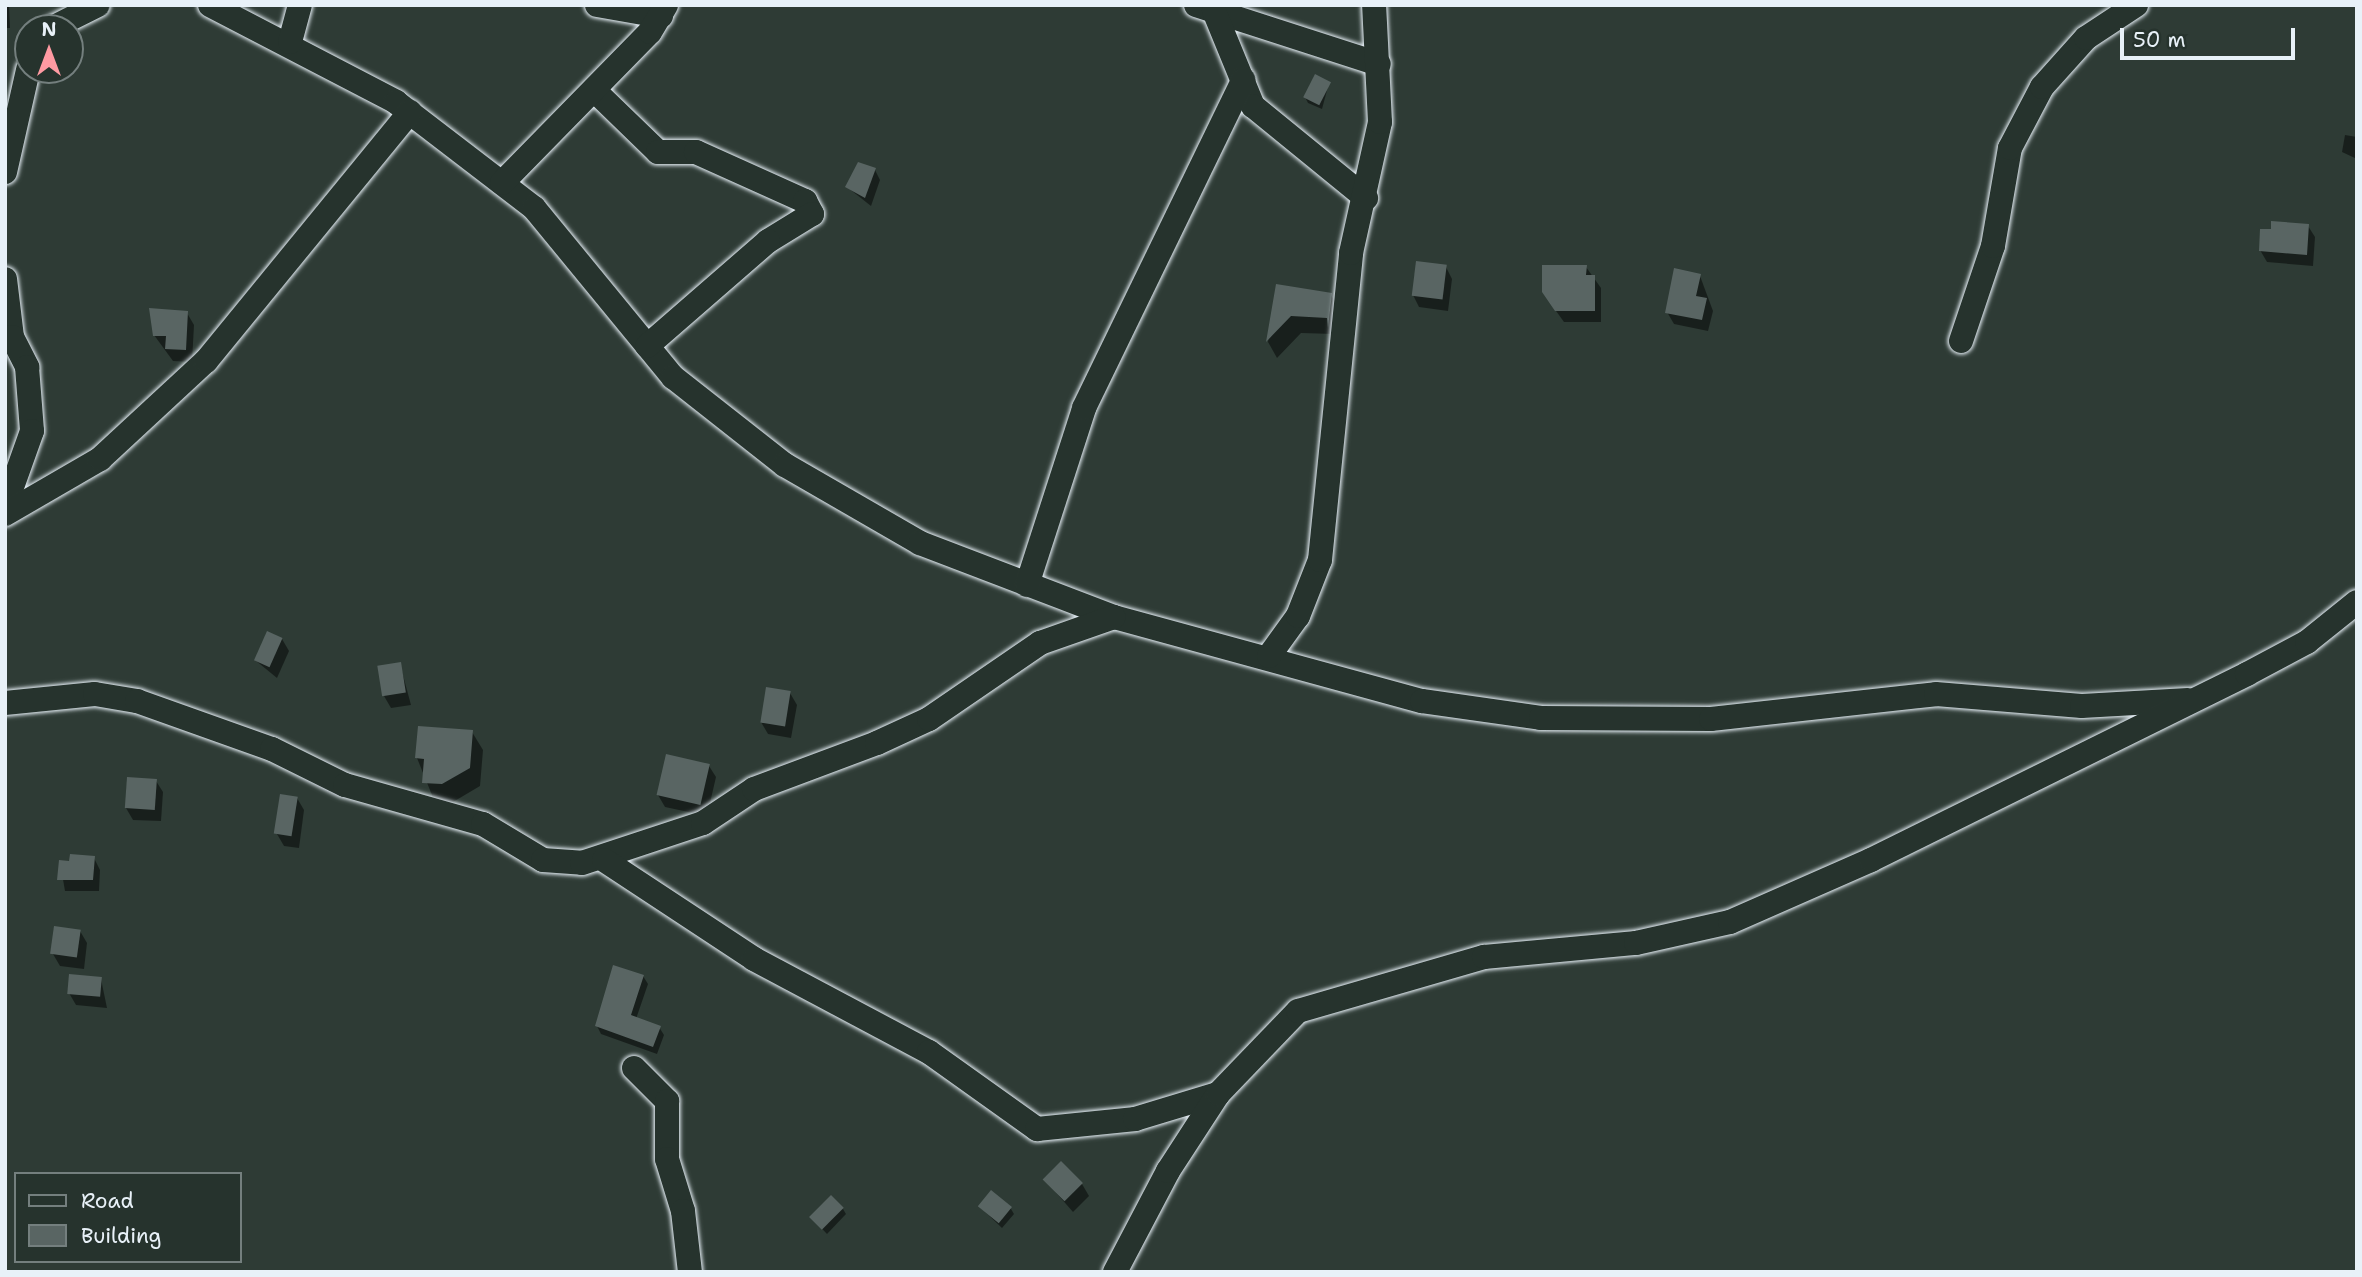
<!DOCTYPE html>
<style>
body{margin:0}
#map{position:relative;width:2362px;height:1277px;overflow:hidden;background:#2e3b35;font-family:"Shantell Sans",sans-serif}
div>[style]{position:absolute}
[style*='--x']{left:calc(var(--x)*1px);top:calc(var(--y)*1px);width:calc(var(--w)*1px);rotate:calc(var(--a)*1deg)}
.shadow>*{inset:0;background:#0007}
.building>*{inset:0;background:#596563;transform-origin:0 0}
.roads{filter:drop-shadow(0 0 2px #e8f1f8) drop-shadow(0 0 2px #e8f1f8)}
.minor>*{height:24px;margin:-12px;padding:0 12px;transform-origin:12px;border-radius:12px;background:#26332d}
span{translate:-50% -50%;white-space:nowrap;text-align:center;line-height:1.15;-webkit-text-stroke:7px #26332d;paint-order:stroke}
.frame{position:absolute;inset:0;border:7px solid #e8f1f8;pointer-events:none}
.legend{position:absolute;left:14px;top:1172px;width:228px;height:91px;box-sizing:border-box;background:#26332d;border:2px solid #747f7e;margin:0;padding:9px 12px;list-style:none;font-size:21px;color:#e8f1f8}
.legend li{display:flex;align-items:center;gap:14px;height:35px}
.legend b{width:35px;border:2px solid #747f7e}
.north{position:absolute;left:14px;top:14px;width:70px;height:70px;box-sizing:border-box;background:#26332d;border:2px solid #747f7e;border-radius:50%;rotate:0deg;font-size:19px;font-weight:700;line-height:28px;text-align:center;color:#e8f1f8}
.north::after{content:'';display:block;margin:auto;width:24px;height:32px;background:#ff9aa2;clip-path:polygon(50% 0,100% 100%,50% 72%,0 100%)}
.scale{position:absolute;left:2120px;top:28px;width:175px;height:32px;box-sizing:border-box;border:4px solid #e8f1f8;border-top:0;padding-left:9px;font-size:21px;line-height:24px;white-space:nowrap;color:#e8f1f8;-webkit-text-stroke:5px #26332d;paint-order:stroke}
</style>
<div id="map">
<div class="shadow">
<div style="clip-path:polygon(5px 5px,9px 5px,10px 28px,5px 28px)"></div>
<div style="clip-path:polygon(1329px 83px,1322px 109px,1308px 103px,1305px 97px)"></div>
<div style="clip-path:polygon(2345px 135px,2357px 137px,2357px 159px,2342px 152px)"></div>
<div style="clip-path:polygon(875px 170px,880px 180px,871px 206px,847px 187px)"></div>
<div style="clip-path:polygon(2308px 226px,2315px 237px,2313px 266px,2267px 262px,2260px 250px)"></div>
<div style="clip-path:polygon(1446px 267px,1452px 279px,1448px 311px,1419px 307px,1413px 295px)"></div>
<div style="clip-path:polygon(1586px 267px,1601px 288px,1601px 322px,1564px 322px,1551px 304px)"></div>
<div style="clip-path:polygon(1700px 276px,1713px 311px,1708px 331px,1674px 324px,1667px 312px)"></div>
<div style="clip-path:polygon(1277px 286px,1331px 295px,1341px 312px,1334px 334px,1301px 333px,1277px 358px,1268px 342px)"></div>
<div style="clip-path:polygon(187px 313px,194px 325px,192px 362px,173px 361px,154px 335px)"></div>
<div style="clip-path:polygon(282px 639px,289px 651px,277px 678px,255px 660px)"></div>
<div style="clip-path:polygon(400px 664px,411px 705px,391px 708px,384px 696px)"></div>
<div style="clip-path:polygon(790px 693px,797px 705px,791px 738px,768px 734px,761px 722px)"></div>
<div style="clip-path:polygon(472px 732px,483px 750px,480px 786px,453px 802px,434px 800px,417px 758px)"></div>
<div style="clip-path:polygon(709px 766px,716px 777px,707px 816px,665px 807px,658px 795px)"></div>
<div style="clip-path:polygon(156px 781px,163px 792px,161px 821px,133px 820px,126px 808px)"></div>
<div style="clip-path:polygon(297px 798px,304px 810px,299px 848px,284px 846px,277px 834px)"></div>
<div style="clip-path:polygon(94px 858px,100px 870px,99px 891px,65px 891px,60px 862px)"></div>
<div style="clip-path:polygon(80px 931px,87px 943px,84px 969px,60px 966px,53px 954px)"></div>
<div style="clip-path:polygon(643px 976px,648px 984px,636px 1019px,659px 1027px,664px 1035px,657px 1054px,601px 1034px,597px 1026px)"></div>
<div style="clip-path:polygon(101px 979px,107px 1008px,76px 1005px,69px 993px)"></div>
<div style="clip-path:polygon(1045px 1180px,1082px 1184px,1089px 1196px,1073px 1212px)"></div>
<div style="clip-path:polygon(979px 1206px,1011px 1209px,1014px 1214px,1002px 1228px)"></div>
<div style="clip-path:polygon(843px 1209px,846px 1214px,827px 1234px,812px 1218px)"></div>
</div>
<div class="building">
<div style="left:1315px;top:74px;width:18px;height:26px;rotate:27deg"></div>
<div style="clip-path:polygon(858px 162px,876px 168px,865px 198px,845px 187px)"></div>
<div style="clip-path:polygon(2271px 221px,2309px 224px,2307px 255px,2259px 251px,2260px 229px,2271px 229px)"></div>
<div style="left:1416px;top:261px;width:31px;height:35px;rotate:7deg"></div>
<div style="clip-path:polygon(1542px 265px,1587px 265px,1586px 275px,1595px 275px,1595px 311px,1555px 311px,1542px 292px)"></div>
<div style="clip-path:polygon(1674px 268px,1701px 274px,1696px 296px,1707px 298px,1702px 320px,1665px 313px)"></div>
<div style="clip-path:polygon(1276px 284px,1332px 293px,1328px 328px,1327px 318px,1291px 316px,1266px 342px)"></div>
<div style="clip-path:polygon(149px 308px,188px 311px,186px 350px,165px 349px,166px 336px,153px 336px)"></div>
<div style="left:267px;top:631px;width:17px;height:32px;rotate:24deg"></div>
<div style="left:401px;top:662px;width:31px;height:24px;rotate:81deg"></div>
<div style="left:766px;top:687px;width:25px;height:36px;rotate:9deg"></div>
<div style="clip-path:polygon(418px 726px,473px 730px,470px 768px,442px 784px,422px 783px,424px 759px,415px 758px)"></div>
<div style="left:666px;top:754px;width:45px;height:42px;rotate:13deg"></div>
<div style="left:127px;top:777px;width:30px;height:31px;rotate:4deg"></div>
<div style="left:280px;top:794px;width:18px;height:40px;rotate:9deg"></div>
<div style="clip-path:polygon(70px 854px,95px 856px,93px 880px,57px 880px,59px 860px,69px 861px)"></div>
<div style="left:54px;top:926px;width:27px;height:28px;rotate:8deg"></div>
<div style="clip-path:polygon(613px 965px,644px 975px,631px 1015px,661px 1026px,653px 1047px,595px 1026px)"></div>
<div style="left:69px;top:974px;width:33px;height:20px;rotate:5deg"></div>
<div style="left:1061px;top:1161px;width:31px;height:26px;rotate:45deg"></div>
<div style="left:991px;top:1190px;width:27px;height:21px;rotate:39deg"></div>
<div style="left:831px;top:1195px;width:18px;height:31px;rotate:45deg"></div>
</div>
<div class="roads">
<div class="minor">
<div style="--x:210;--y:5;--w:210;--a:27.5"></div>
<div style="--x:396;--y:102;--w:174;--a:37.5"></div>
<div style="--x:534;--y:208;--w:219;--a:50.6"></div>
<div style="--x:673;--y:377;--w:142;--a:38.2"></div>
<div style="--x:785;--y:465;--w:156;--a:30"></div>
<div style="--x:920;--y:543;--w:208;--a:20.9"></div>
<div style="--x:1114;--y:617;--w:319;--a:15.3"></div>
<div style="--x:1422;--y:701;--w:120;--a:8.1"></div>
<div style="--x:1541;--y:718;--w:170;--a:0.3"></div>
<div style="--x:1711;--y:719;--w:226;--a:-6.3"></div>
<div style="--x:1936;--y:694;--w:146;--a:4.7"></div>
<div style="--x:2082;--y:706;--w:106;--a:-3.2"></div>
<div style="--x:597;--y:5;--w:65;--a:9.8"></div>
<div style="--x:1196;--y:5;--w:192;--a:17.9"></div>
<div style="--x:1214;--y:11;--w:103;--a:67.7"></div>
<div style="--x:1253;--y:106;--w:146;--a:39.2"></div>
<div style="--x:52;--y:28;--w:51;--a:-26.6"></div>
<div style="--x:290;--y:42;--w:38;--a:-75"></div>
<div style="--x:594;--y:90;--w:89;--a:44.1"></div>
<div style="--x:658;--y:152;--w:38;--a:0"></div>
<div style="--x:696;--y:152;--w:120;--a:24.2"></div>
<div style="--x:805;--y:201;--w:15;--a:62"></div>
<div style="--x:812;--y:214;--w:52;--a:148.5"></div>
<div style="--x:768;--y:241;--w:160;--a:139"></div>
<div style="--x:5;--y:172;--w:105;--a:-77.3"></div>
<div style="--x:502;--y:183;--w:211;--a:-45.6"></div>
<div style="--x:650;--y:32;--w:31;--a:-59"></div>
<div style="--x:5;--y:279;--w:58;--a:83.1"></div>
<div style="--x:12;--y:337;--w:34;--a:63"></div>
<div style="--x:27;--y:367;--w:64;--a:85.5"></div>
<div style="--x:32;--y:431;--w:81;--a:109.6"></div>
<div style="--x:1961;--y:341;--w:100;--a:-71.4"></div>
<div style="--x:1993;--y:246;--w:99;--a:-80.2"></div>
<div style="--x:2010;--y:148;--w:69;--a:-62.3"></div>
<div style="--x:2042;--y:87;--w:66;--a:-48.1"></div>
<div style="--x:2086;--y:38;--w:60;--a:-33.4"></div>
<div style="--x:5;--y:514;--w:110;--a:-30.1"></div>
<div style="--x:100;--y:459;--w:144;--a:-42.8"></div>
<div style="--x:206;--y:361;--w:322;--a:-50.7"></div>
<div style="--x:1027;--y:585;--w:186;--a:-72.1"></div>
<div style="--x:1084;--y:408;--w:365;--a:-64.1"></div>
<div style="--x:1269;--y:656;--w:49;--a:-54.1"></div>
<div style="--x:1298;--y:616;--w:60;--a:-68.6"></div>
<div style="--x:1320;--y:560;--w:309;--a:-84.2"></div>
<div style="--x:1351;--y:253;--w:134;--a:-77.5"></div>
<div style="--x:1380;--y:122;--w:117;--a:-92.9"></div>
<div style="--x:5;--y:703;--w:90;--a:-5.7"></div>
<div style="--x:95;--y:694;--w:43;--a:9.5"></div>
<div style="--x:137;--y:701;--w:143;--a:19.6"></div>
<div style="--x:272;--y:749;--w:81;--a:26.3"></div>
<div style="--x:345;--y:785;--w:143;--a:15.8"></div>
<div style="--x:483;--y:824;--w:70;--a:31"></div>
<div style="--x:543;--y:860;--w:39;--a:4"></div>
<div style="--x:582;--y:863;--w:127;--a:-18.3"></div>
<div style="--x:703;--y:823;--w:61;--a:-33.7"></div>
<div style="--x:754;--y:789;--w:131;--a:-20.5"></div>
<div style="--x:877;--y:743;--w:57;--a:-24.8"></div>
<div style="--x:929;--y:719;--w:135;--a:-34.4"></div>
<div style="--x:1040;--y:643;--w:78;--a:-19.4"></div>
<div style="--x:604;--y:860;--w:180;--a:33.4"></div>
<div style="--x:754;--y:959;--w:198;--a:28"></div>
<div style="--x:929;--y:1052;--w:133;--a:35.5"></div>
<div style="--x:1037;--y:1129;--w:99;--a:-5.8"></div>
<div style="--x:1135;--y:1119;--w:87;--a:-16.8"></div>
<div style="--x:634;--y:1068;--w:47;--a:45"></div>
<div style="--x:667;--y:1101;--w:58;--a:90"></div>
<div style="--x:667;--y:1159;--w:54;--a:72.9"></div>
<div style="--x:683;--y:1211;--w:61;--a:83.5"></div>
<div style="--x:1115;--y:1272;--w:114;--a:-62.3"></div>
<div style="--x:1168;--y:1171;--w:92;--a:-57"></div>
<div style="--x:1218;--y:1094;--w:115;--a:-46.1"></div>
<div style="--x:1298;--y:1011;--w:194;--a:-16.2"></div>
<div style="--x:1484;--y:957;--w:153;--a:-5.3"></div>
<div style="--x:1636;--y:943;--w:96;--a:-12.6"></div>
<div style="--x:1730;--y:922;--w:154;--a:-23.7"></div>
<div style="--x:1871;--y:860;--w:419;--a:-26.3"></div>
<div style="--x:2247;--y:674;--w:68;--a:-28.1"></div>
<div style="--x:2307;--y:642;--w:64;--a:-38.7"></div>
</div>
</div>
<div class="frame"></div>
<ul class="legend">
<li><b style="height:9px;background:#26332d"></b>Road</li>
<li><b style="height:19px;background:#596563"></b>Building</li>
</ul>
<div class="north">N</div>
<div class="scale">50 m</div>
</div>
